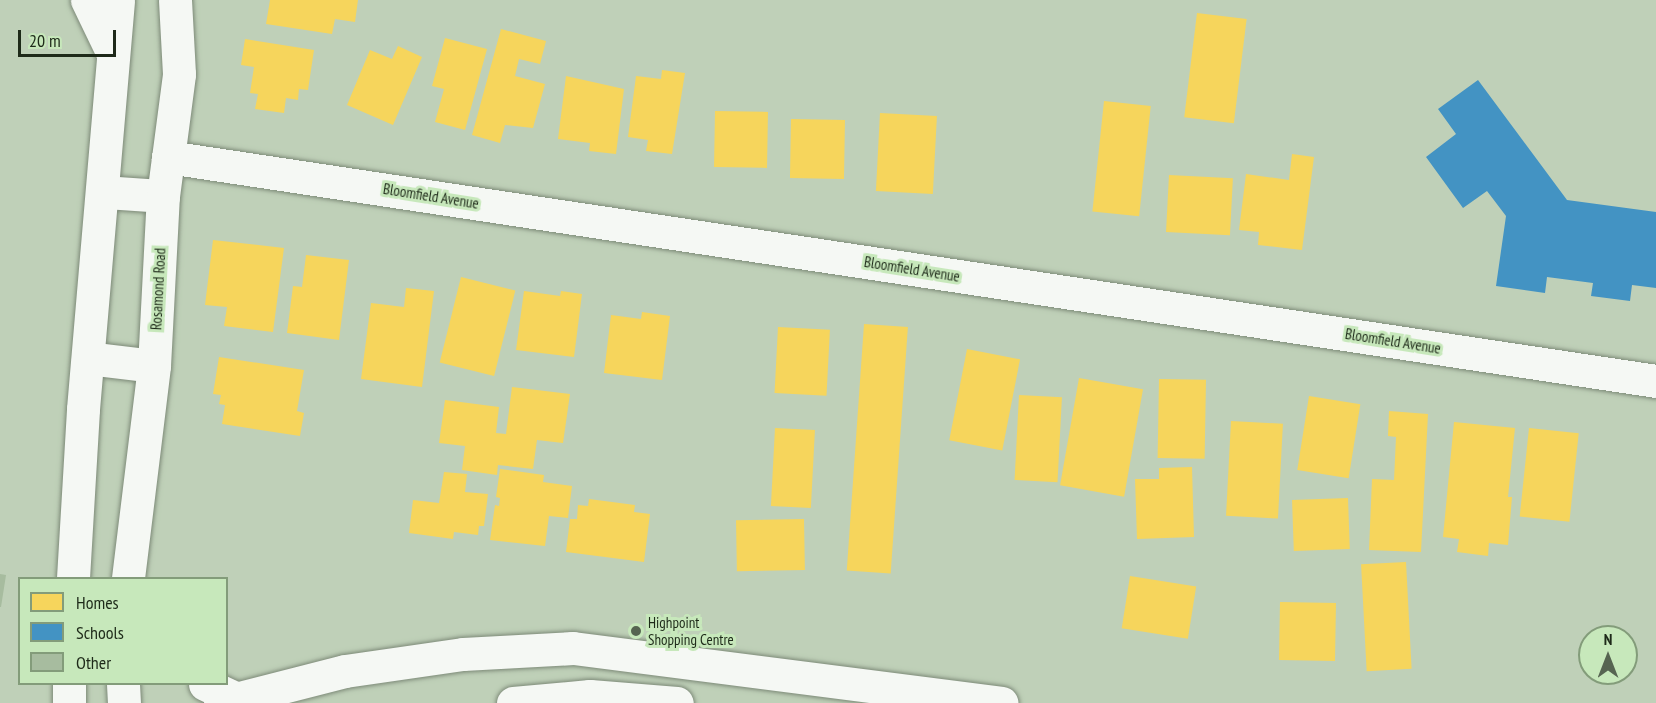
<!DOCTYPE html>
<style>
body{margin:0}
#map{position:relative;width:1656px;height:703px;overflow:hidden;background:#bfd0b8;font-family:"PT Sans Narrow",sans-serif}
div>[style]{position:absolute}
[style*='--x']{left:calc(var(--x)*1px);top:calc(var(--y)*1px);width:calc(var(--w)*1px);rotate:calc(var(--a)*1deg)}
.homes>*{inset:0;background:#f6d55c;transform-origin:0 0}
.schools>*{inset:0;background:#4393c3}
.building>*{inset:0;background:#a7bc9f}
.roads{filter:drop-shadow(0 0 2px #7d8a78) drop-shadow(0 0 2px #7d8a78)}
.minor>*{height:33px;margin:-16.5px;padding:0 16.5px;transform-origin:16.5px;border-radius:16.5px;background:#f5f8f4}
.tertiary>*{height:33px;margin:-16.5px;padding:0 16.5px;transform-origin:16.5px;border-radius:16.5px;background:#f5f8f4}
.dots>*{width:16px;height:16px;translate:-50% -50%;box-sizing:border-box;border:3px solid #c7e8bb;border-radius:50%}
span{translate:-50% -50%;white-space:nowrap;text-align:center;line-height:1.15;-webkit-text-stroke:6px #c7e8bb;paint-order:stroke}
.street-label{font-size:15px;color:#1e2a19}
.poi-label{font-size:15px;color:#1e2a19}
.left{translate:0 -50%;text-align:left}
.legend{position:absolute;left:18px;top:577px;width:210px;height:108px;box-sizing:border-box;background:#c7e8bb;border:2px solid #839c7a;margin:0;padding:8px 10px;list-style:none;font-size:18px;color:#1e2a19}
.legend li{display:flex;align-items:center;gap:12px;height:30px}
.legend b{width:30px;border:2px solid #839c7a}
.north{position:absolute;left:1578px;top:625px;width:60px;height:60px;box-sizing:border-box;background:#c7e8bb;border:2px solid #839c7a;border-radius:50%;rotate:0deg;font-size:16px;font-weight:700;line-height:24px;text-align:center;color:#1e2a19}
.north::after{content:'';display:block;margin:auto;width:21px;height:27px;background:#566451;clip-path:polygon(50% 0,100% 100%,50% 72%,0 100%)}
.scale{position:absolute;left:18px;top:30px;width:98px;height:27px;box-sizing:border-box;border:3px solid #1e2a19;border-top:0;padding-left:8px;font-size:18px;line-height:21px;white-space:nowrap;color:#1e2a19;-webkit-text-stroke:4px #c7e8bb;paint-order:stroke}
</style>
<div id="map">
<div class="homes">
<div style="clip-path:polygon(270px 0,358px 0,355px 22px,335px 19px,332px 34px,266px 24px)"></div>
<div style="left:1197px;top:13px;width:50px;height:105px;rotate:7deg"></div>
<div style="clip-path:polygon(501px 29px,546px 41px,540px 64px,519px 59px,515px 76px,545px 84px,533px 128px,505px 125px,500px 143px,472px 135px)"></div>
<div style="clip-path:polygon(445px 38px,487px 49px,465px 130px,435px 122px,444px 89px,432px 86px)"></div>
<div style="clip-path:polygon(245px 39px,314px 50px,308px 90px,299px 89px,298px 100px,286px 98px,284px 113px,255px 109px,258px 94px,250px 93px,254px 67px,241px 65px)"></div>
<div style="clip-path:polygon(398px 46px,422px 57px,393px 125px,347px 105px,370px 50px,392px 59px)"></div>
<div style="clip-path:polygon(662px 70px,685px 73px,672px 154px,646px 151px,648px 140px,628px 137px,636px 76px,661px 79px)"></div>
<div style="clip-path:polygon(566px 76px,624px 89px,616px 154px,589px 151px,590px 143px,558px 139px)"></div>
<div style="left:1104px;top:101px;width:47px;height:111px;rotate:6deg"></div>
<div style="left:715px;top:111px;width:53px;height:56px;rotate:1deg"></div>
<div style="left:880px;top:113px;width:57px;height:78px;rotate:3deg"></div>
<div style="left:791px;top:119px;width:54px;height:59px;rotate:1deg"></div>
<div style="clip-path:polygon(1292px 154px,1314px 157px,1302px 250px,1258px 245px,1259px 232px,1239px 230px,1246px 174px,1289px 180px)"></div>
<div style="left:1169px;top:175px;width:64px;height:57px;rotate:3deg"></div>
<div style="clip-path:polygon(213px 240px,284px 248px,273px 332px,224px 326px,227px 307px,205px 305px)"></div>
<div style="clip-path:polygon(306px 255px,349px 260px,339px 340px,287px 333px,293px 286px,302px 287px)"></div>
<div style="left:461px;top:277px;width:56px;height:88px;rotate:14deg"></div>
<div style="clip-path:polygon(406px 288px,434px 291px,422px 387px,361px 379px,371px 303px,404px 307px)"></div>
<div style="clip-path:polygon(524px 291px,560px 296px,561px 291px,582px 294px,574px 357px,516px 350px)"></div>
<div style="clip-path:polygon(642px 312px,670px 316px,662px 380px,604px 373px,611px 315px,641px 319px)"></div>
<div style="left:864px;top:324px;width:44px;height:247px;rotate:4deg"></div>
<div style="left:778px;top:327px;width:52px;height:66px;rotate:3deg"></div>
<div style="left:967px;top:349px;width:54px;height:93px;rotate:11deg"></div>
<div style="clip-path:polygon(219px 357px,304px 370px,297px 411px,304px 413px,300px 436px,222px 424px,225px 405px,219px 404px,221px 395px,213px 394px)"></div>
<div style="left:1079px;top:378px;width:65px;height:109px;rotate:10deg"></div>
<div style="left:1159px;top:379px;width:47px;height:79px;rotate:1deg"></div>
<div style="clip-path:polygon(512px 387px,570px 394px,563px 443px,537px 440px,533px 469px,498px 465px,497px 475px,462px 470px,465px 446px,439px 443px,445px 400px,499px 407px,496px 433px,506px 434px)"></div>
<div style="left:1019px;top:395px;width:43px;height:85px;rotate:3deg"></div>
<div style="left:1309px;top:396px;width:52px;height:75px;rotate:9deg"></div>
<div style="clip-path:polygon(1389px 411px,1428px 414px,1421px 552px,1369px 550px,1372px 479px,1394px 480px,1396px 437px,1388px 436px)"></div>
<div style="left:1231px;top:421px;width:52px;height:95px;rotate:3deg"></div>
<div style="clip-path:polygon(1454px 422px,1515px 428px,1508px 497px,1512px 497px,1508px 545px,1489px 543px,1488px 556px,1457px 552px,1459px 539px,1443px 537px)"></div>
<div style="left:775px;top:428px;width:40px;height:78px;rotate:3deg"></div>
<div style="left:1529px;top:428px;width:50px;height:89px;rotate:6deg"></div>
<div style="clip-path:polygon(1192px 467px,1194px 537px,1137px 539px,1135px 479px,1159px 479px,1159px 468px)"></div>
<div style="clip-path:polygon(500px 469px,544px 475px,543px 482px,572px 486px,568px 518px,549px 516px,545px 546px,490px 540px,495px 505px,499px 506px,500px 498px,496px 497px)"></div>
<div style="clip-path:polygon(444px 472px,467px 474px,465px 492px,488px 494px,484px 526px,479px 526px,478px 535px,454px 532px,453px 539px,409px 533px,413px 500px,439px 503px)"></div>
<div style="left:1348px;top:498px;width:51px;height:56px;rotate:88deg"></div>
<div style="clip-path:polygon(589px 499px,635px 505px,634px 512px,650px 514px,644px 562px,566px 552px,570px 519px,577px 519px,578px 505px,588px 506px)"></div>
<div style="left:804px;top:519px;width:51px;height:68px;rotate:89deg"></div>
<div style="left:1406px;top:562px;width:107px;height:45px;rotate:87deg"></div>
<div style="left:1130px;top:576px;width:67px;height:53px;rotate:9deg"></div>
<div style="left:1280px;top:602px;width:56px;height:58px;rotate:1deg"></div>
</div>
<div class="schools">
<div style="clip-path:polygon(1478px 80px,1567px 200px,1656px 212px,1656px 288px,1632px 285px,1630px 301px,1591px 296px,1593px 283px,1547px 277px,1545px 293px,1496px 286px,1506px 216px,1487px 191px,1463px 208px,1426px 157px,1456px 134px,1438px 109px)"></div>
</div>
<div class="building">
<div style="clip-path:polygon(0 574px,6px 575px,1px 607px,0 607px)"></div>
</div>
<div class="roads">
<div class="minor">
<div style="--x:168;--y:157;--w:1505;--a:8.56"></div>
<div style="--x:220;--y:703;--w:129;--a:-14.4"></div>
<div style="--x:345;--y:671;--w:119;--a:-8.2"></div>
<div style="--x:463;--y:654;--w:110;--a:-3.1"></div>
<div style="--x:573;--y:648;--w:432;--a:7.3"></div>
<div style="--x:513;--y:703;--w:77;--a:-5.2"></div>
<div style="--x:590;--y:696;--w:87;--a:4.6"></div>
</div>
<div class="tertiary">
<div style="--x:87;--y:0;--w:58;--a:64.3"></div>
<div style="--x:104;--y:192;--w:59;--a:3.9"></div>
<div style="--x:88;--y:358;--w:66;--a:6.9"></div>
<div style="--x:73;--y:578;--w:169;--a:-86.6"></div>
<div style="--x:83;--y:409;--w:410;--a:-85.1"></div>
<div style="--x:128;--y:578;--w:214;--a:-83"></div>
<div style="--x:154;--y:366;--w:170;--a:-87"></div>
<div style="--x:163;--y:196;--w:123;--a:-82.5"></div>
<div style="--x:179;--y:74;--w:74;--a:-93.1"></div>
<div style="--x:123;--y:684;--w:19;--a:87"></div>
<div style="--x:205;--y:684;--w:33;--a:25"></div>
<div style="--x:69;--y:703;--w:19;--a:-90"></div>
</div>
</div>
<div class="dots">
<div style="left:636px;top:631px;background:#566451"></div>
</div>
<div class="street-label">
<span style="left:431px;top:196px;rotate:9deg">Bloomfield Avenue</span>
<span style="left:912px;top:269px;rotate:9deg">Bloomfield Avenue</span>
<span style="left:158px;top:289px;rotate:-87deg">Rosamond Road</span>
<span style="left:1393px;top:341px;rotate:9deg">Bloomfield Avenue</span>
</div>
<div class="poi-label">
<span class="left" style="left:648px;top:631px">Highpoint<br>Shopping Centre</span>
</div>
<ul class="legend">
<li><b style="height:16px;background:#f6d55c"></b>Homes</li>
<li><b style="height:16px;background:#4393c3"></b>Schools</li>
<li><b style="height:16px;background:#a7bc9f"></b>Other</li>
</ul>
<div class="north">N</div>
<div class="scale">20 m</div>
</div>
